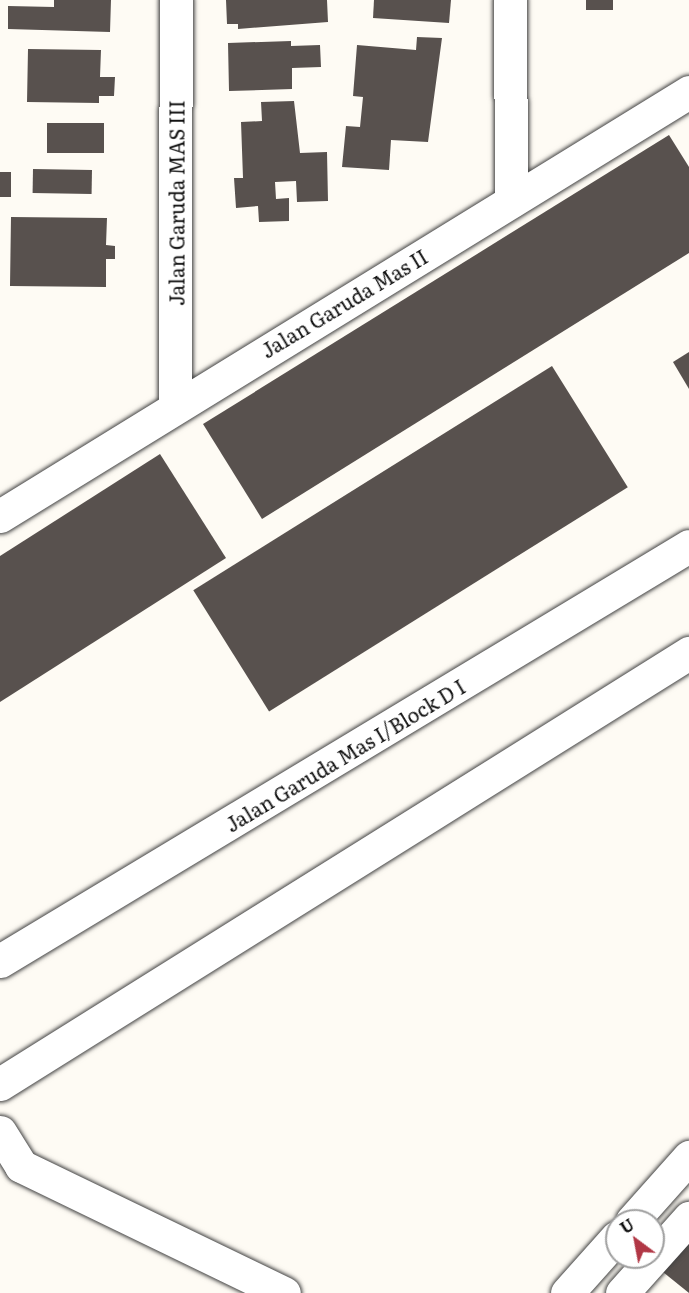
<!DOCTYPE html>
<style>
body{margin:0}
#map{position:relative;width:689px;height:1293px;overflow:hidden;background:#fefbf4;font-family:Literata,serif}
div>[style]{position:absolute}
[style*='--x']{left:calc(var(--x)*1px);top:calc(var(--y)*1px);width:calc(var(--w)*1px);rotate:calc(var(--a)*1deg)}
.building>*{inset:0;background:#58514e;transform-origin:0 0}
.roads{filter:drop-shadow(0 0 2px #434343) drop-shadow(0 0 2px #434343)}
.minor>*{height:33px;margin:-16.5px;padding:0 16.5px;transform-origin:16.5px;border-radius:16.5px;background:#fff}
span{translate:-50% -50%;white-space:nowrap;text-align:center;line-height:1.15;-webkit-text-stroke:6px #fff;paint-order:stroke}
.street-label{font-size:20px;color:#101010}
.north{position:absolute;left:605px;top:1209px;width:60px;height:60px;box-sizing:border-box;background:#fff;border:2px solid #9f9f9f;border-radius:50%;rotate:328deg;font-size:16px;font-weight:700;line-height:24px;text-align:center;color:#101010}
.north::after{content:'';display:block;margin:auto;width:21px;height:27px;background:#b13745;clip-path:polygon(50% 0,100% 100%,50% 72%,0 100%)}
</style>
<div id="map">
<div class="building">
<div style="clip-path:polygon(54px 0,111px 0,110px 32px,8px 29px,8px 6px,54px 7px)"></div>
<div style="clip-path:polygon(226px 0,327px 0,328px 22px,238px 29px,238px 24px,227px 24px)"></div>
<div style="clip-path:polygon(374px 0,451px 0,449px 23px,373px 18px)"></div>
<div style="left:586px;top:0;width:27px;height:10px"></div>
<div style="clip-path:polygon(417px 37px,442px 38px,428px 142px,391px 140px,389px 170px,342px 167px,346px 126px,360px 127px,363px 97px,353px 96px,357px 45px,416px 50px)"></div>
<div style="clip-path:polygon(291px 41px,291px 46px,320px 45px,321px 67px,292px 68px,292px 89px,229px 91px,228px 43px)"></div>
<div style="clip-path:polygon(28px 49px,101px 50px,100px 77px,115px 77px,114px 96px,99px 96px,99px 103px,27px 102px)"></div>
<div style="clip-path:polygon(294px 101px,300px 153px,327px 152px,328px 201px,297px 202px,296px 181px,275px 182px,276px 199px,289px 198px,289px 221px,259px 222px,258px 206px,236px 208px,234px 178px,243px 178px,241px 122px,262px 121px,261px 102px)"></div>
<div style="left:47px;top:123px;width:57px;height:30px"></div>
<div style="clip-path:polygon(669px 135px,689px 167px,689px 253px,262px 519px,203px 424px)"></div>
<div style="left:33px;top:169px;width:59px;height:24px;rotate:1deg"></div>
<div style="left:0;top:172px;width:11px;height:25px"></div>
<div style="clip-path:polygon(11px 217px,107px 218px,106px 245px,115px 246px,115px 259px,106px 259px,106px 287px,10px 286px)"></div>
<div style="clip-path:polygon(689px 352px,689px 389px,673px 362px)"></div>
<div style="left:552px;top:366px;width:143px;height:423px;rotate:58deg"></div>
<div style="clip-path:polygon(160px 454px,226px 558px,0 702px,0 556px)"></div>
<div style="clip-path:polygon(689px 1230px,689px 1293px,658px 1268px)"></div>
</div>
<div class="roads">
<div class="minor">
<div style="--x:510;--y:0;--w:201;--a:89.7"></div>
<div style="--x:175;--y:407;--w:407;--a:-89.9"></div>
<div style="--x:0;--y:516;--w:809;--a:-31.61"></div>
<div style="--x:0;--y:961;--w:804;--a:-31.06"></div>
<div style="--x:0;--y:1084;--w:813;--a:-32.03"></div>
<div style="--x:0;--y:1132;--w:40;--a:58"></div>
<div style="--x:21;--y:1166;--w:292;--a:25.8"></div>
<div style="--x:632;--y:1221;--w:86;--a:-48.3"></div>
<div style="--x:567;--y:1293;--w:75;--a:-48.2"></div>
<div style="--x:622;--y:1293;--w:101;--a:-48.2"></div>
</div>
</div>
<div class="street-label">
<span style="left:176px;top:203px;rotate:-90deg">Jalan Garuda MAS III</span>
<span style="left:344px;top:303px;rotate:-31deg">Jalan Garuda Mas II</span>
<span style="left:345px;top:755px;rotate:-31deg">Jalan Garuda Mas I/Block D I</span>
</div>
<div class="north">U</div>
</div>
